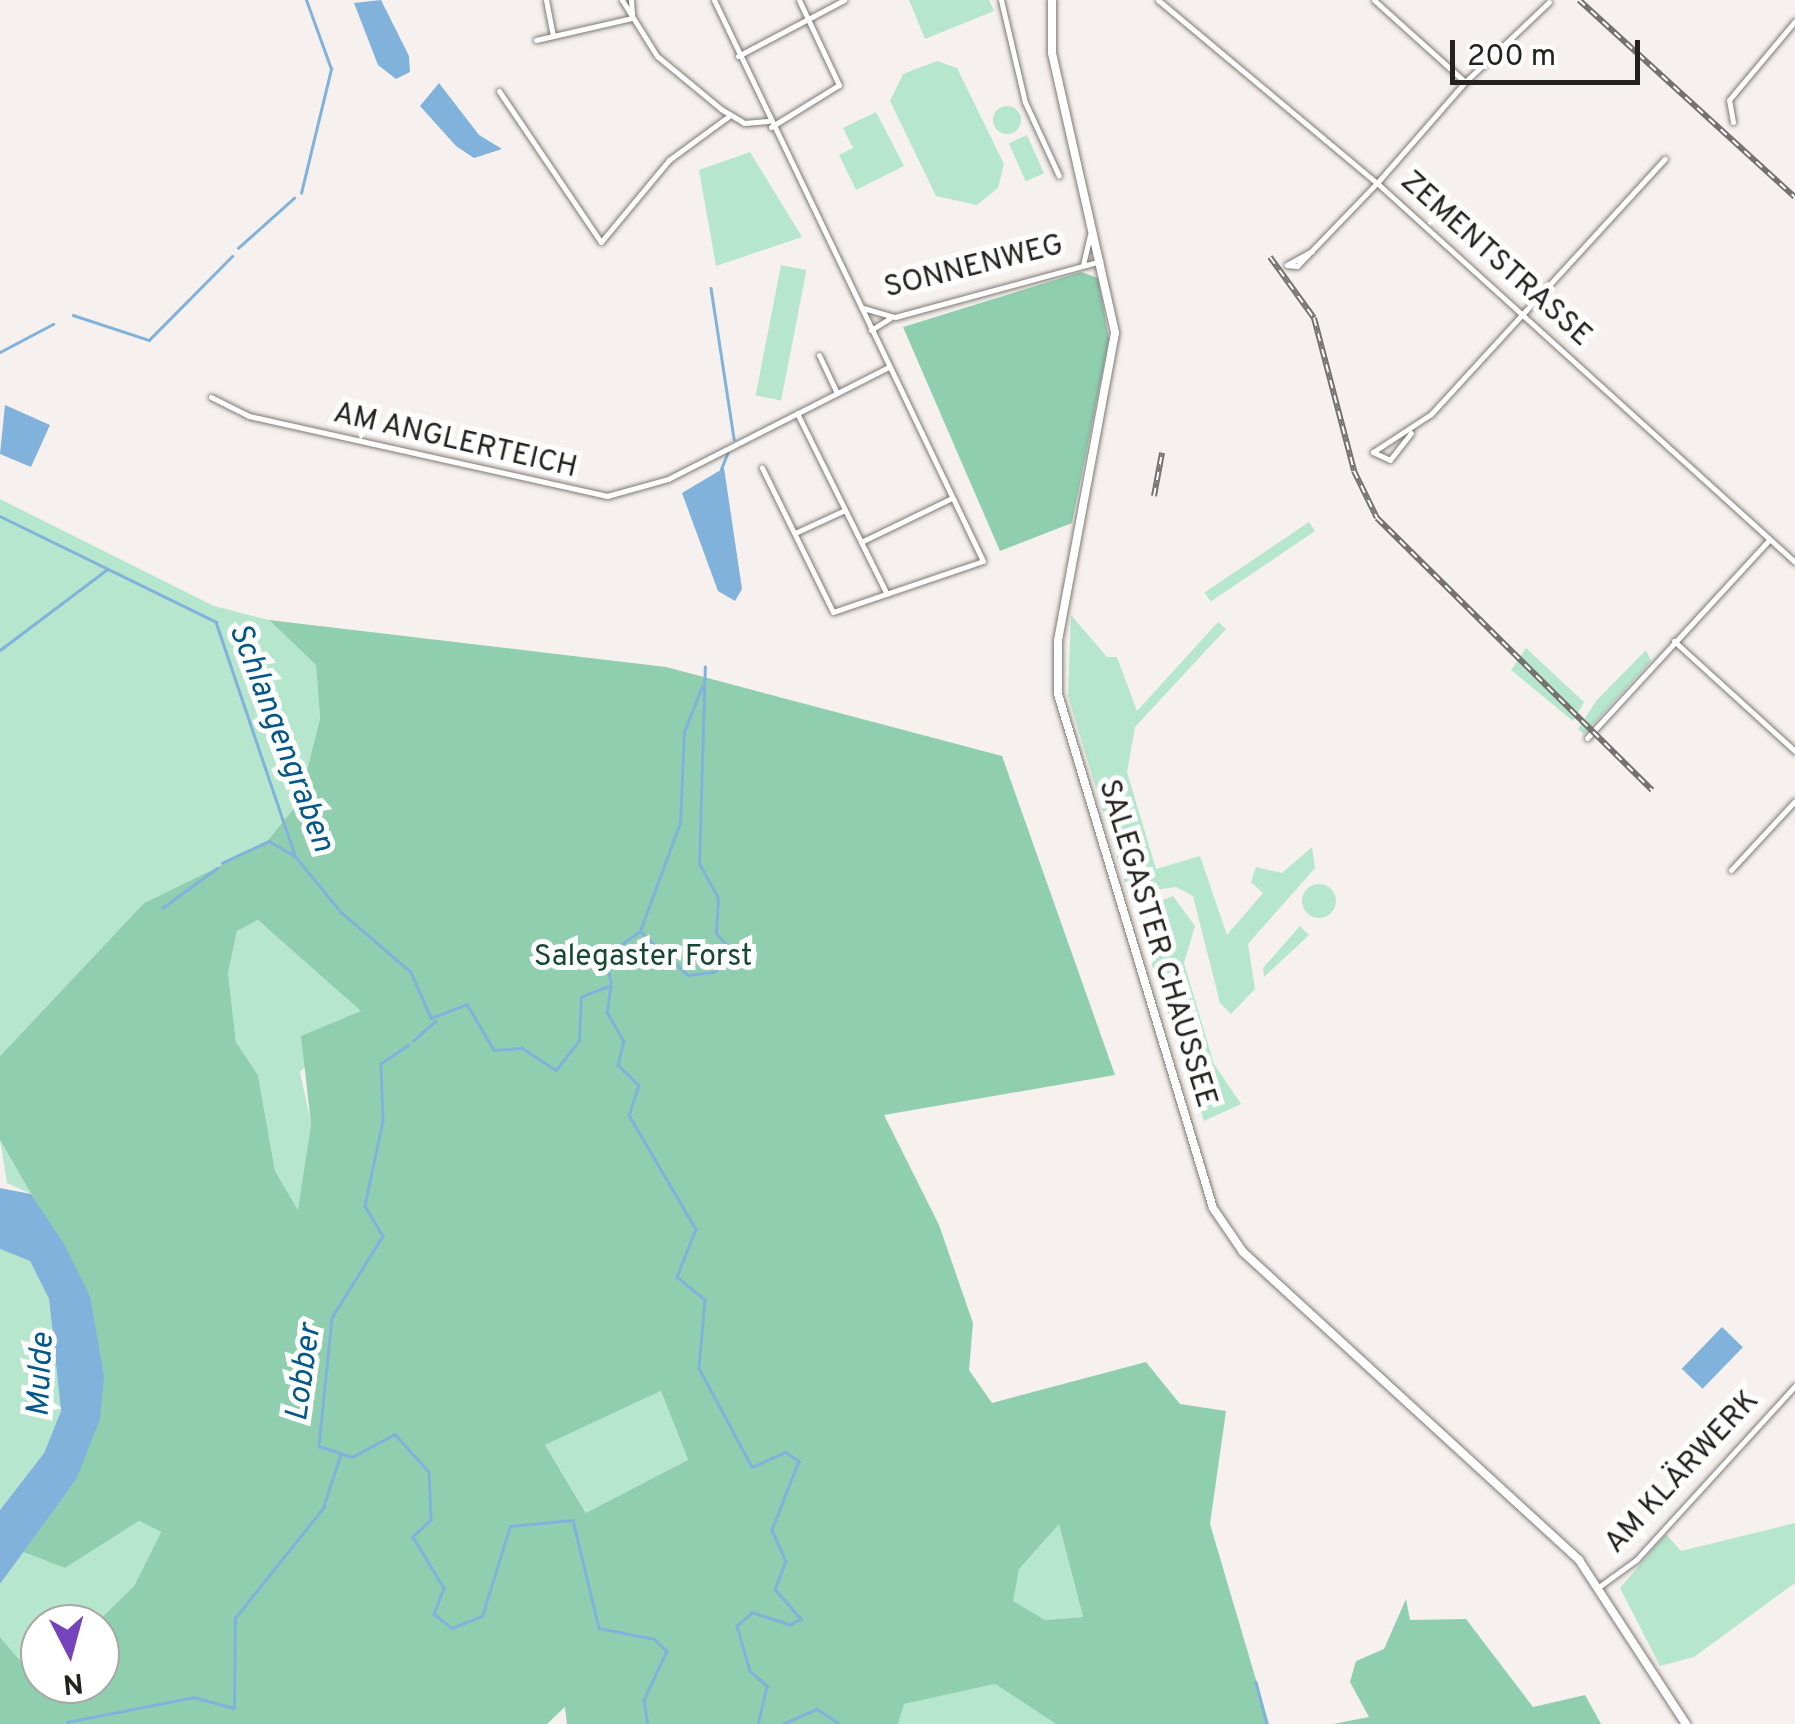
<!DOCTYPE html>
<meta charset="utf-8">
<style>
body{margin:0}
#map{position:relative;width:1795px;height:1724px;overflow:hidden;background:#f6f1ee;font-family:Overpass,sans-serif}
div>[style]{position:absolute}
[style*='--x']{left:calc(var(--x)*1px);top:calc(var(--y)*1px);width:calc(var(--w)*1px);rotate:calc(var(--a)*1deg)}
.green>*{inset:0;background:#b7e6ce;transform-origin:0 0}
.round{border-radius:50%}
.forest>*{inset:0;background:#8fcfb0}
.water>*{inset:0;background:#81b2db;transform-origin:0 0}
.stream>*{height:2.5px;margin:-1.25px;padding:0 1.25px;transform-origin:1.25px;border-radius:1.25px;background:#81b2db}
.roads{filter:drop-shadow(0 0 2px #7e7976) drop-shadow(0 0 2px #7e7976)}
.street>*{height:5px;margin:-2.5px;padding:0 2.5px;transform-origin:2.5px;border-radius:2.5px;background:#fff}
.secondary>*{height:8px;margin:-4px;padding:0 4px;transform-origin:4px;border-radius:4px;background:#fff}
.rail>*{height:6px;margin-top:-3px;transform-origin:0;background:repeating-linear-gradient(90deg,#fff 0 8px,#757270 0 16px);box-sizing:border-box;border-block:2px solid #757270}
span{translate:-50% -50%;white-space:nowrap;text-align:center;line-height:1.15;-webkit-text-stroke:10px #fff;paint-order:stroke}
.street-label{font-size:30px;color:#242221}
.park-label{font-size:30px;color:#144833}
.water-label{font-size:32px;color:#03588b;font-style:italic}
.north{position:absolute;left:20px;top:1604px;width:100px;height:100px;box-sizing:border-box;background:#fff;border:2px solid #a7a7a6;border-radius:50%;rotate:174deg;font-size:28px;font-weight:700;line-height:40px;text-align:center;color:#242221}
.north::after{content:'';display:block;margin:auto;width:35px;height:45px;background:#7544bb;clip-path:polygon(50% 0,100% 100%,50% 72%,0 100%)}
.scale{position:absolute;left:1450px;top:40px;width:190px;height:45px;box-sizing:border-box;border:5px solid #242221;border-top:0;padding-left:12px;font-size:30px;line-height:35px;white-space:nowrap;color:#242221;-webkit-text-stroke:8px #fff;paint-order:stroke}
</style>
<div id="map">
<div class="green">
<div style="clip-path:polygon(909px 0,989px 0,994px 11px,925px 39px)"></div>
<div style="clip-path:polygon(937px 61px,957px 68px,1004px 164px,998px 188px,977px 205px,936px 196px,890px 101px,903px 74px)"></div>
<div class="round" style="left:993px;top:106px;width:28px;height:28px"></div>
<div style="clip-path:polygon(876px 112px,904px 166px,856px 190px,839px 155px,853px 148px,843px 128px)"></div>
<div style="left:1027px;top:135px;width:42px;height:20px;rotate:66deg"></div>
<div style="clip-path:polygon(750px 152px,802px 237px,716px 266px,699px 170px)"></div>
<div style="left:781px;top:265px;width:26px;height:133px;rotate:11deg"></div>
<div style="clip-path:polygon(0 499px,214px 606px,269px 620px,316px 665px,320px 717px,299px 802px,265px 844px,144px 903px,0 1056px)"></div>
<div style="left:1309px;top:522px;width:11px;height:126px;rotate:56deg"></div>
<div style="clip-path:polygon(1071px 615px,1107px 657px,1117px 657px,1137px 711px,1218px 622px,1226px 629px,1135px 727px,1127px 772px,1156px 869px,1200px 856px,1227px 935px,1263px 893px,1251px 882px,1256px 867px,1282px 873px,1312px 847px,1315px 868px,1248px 944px,1255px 989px,1231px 1014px,1220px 1003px,1193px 896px,1176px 887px,1128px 894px,1068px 696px)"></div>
<div style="clip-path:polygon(1526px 648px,1584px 702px,1573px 721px,1511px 670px)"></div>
<div style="clip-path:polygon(1646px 650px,1651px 661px,1584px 734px,1578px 729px,1596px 701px)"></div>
<div class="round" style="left:1302px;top:884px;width:34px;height:34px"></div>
<div style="clip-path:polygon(1173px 896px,1195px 926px,1184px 963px,1214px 1064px,1241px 1104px,1204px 1121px,1134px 911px)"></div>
<div style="clip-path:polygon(258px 920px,362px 1011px,300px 1072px,311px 1123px,299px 1212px,275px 1171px,258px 1075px,236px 1042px,228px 973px,237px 931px)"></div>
<div style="clip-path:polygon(1300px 926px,1309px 935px,1264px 977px,1263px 968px)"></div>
<div style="clip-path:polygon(0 1140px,31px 1194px,7px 1183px)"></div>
<div style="clip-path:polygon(0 1249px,30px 1261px,49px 1299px,61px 1411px,44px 1453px,0 1510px)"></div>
<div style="clip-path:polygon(661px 1391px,688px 1460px,587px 1514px,545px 1445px)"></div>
<div style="clip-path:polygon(139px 1521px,161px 1532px,134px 1586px,95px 1624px,40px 1624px,40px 1654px,22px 1664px,0 1637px,0 1584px,23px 1552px,65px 1568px)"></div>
<div style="clip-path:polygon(1059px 1523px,1083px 1617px,1045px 1620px,1012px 1601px,1019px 1568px)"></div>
<div style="clip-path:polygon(1795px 1523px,1795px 1583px,1694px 1657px,1660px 1666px,1620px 1588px,1666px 1534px,1681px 1551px)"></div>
<div style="clip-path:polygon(995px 1684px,1056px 1724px,898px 1724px,903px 1704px)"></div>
</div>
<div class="forest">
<div style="clip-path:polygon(1081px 272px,1098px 278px,1109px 339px,1072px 523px,1000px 551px,903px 327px)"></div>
<div style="clip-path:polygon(evenodd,269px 620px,666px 667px,1002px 756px,1115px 1075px,884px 1115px,939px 1225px,973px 1323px,969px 1370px,992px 1403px,1146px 1362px,1180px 1404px,1226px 1411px,1210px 1524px,1269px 1724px,1056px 1724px,995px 1684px,904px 1704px,898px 1724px,567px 1724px,565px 1707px,547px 1724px,0 1724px,0 1637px,22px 1663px,40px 1654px,40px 1684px,100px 1684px,95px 1624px,134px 1586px,161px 1532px,139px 1521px,65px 1568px,23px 1552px,76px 1480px,90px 1296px,0 1140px,0 1056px,144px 903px,265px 844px,299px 802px,320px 718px,316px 665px,269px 620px,258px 920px,361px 1011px,301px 1036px,311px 1124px,298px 1210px,275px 1171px,258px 1075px,236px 1042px,228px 973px,237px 931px,258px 920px,269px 620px,661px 1391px,688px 1460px,586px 1513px,545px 1445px,661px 1391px,269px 620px,1059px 1524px,1083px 1617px,1045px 1620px,1013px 1601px,1019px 1569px,1059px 1524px)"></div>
<div style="clip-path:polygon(1406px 1599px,1410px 1620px,1466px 1619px,1533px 1707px,1585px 1695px,1601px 1724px,1333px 1724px,1369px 1717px,1350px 1682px,1356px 1661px,1384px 1649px)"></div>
</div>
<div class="water">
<div style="clip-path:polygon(381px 0,409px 56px,410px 72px,396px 79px,378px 65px,354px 3px)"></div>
<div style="clip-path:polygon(439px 83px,479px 135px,502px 149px,474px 158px,456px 146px,420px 106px)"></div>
<div style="clip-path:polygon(5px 405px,50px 425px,31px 467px,0 454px)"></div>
<div style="clip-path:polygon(724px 468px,742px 589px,735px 601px,718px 591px,682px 493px)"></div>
<div style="clip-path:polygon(0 1188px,31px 1194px,64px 1244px,90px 1296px,104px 1376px,100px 1419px,76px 1480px,0 1584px,0 1510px,44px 1453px,61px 1411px,49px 1299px,30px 1261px,0 1249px)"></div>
<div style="left:1722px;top:1327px;width:29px;height:58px;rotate:44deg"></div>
</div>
<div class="stream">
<div style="--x:301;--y:193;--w:128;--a:-76.4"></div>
<div style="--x:331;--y:69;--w:73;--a:-109.9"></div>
<div style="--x:238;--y:248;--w:75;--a:-41.8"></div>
<div style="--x:711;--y:288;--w:153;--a:81.3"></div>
<div style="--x:73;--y:315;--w:80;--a:18.2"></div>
<div style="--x:149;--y:340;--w:118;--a:-45.3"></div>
<div style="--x:0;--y:352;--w:60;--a:-27.8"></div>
<div style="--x:721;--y:469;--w:18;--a:-68"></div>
<div style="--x:0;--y:516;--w:241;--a:26.1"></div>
<div style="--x:216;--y:622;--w:247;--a:71.3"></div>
<div style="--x:295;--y:856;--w:74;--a:50.5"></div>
<div style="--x:342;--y:913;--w:91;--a:40.5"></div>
<div style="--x:411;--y:972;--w:50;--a:66.5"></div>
<div style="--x:431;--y:1018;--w:39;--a:-21"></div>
<div style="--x:467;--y:1004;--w:53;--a:59.6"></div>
<div style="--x:494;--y:1050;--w:28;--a:-4"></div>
<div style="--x:522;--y:1048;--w:40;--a:32.9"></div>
<div style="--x:556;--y:1070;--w:37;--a:-52"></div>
<div style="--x:579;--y:1041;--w:44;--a:-87.4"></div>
<div style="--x:581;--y:997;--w:32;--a:-22"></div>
<div style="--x:611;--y:985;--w:27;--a:98"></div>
<div style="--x:607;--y:1012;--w:34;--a:60"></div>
<div style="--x:624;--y:1041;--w:25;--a:104"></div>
<div style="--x:618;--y:1065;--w:29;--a:44"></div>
<div style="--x:639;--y:1085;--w:32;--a:108"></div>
<div style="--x:629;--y:1115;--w:132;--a:59.6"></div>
<div style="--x:696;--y:1229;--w:52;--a:111.6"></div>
<div style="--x:677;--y:1277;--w:36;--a:39"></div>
<div style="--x:705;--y:1300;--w:68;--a:95"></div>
<div style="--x:699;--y:1368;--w:112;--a:61.8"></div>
<div style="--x:752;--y:1467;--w:37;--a:-24"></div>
<div style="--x:786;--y:1452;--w:16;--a:35"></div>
<div style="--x:799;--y:1461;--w:74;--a:111.4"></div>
<div style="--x:772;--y:1530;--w:34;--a:66"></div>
<div style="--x:786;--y:1561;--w:30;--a:111"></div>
<div style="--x:775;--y:1589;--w:40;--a:49"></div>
<div style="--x:801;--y:1619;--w:13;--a:151"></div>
<div style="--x:790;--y:1625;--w:40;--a:-162"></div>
<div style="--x:752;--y:1613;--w:20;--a:139"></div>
<div style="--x:737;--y:1626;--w:47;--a:73.9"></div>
<div style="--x:750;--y:1671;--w:23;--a:41"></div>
<div style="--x:767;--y:1686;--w:39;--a:103"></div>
<div style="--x:0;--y:650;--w:133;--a:-37"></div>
<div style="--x:222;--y:863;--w:52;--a:-25.1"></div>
<div style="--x:269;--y:841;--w:30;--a:30"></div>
<div style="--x:162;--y:908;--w:68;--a:-36"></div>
<div style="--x:640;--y:931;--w:115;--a:-69.7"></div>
<div style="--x:680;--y:823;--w:91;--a:-87.5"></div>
<div style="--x:684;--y:732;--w:49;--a:-68.6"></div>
<div style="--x:611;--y:983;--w:27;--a:-105"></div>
<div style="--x:604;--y:957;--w:44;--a:-35.8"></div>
<div style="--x:640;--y:931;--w:65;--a:42.5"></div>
<div style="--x:688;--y:975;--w:26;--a:-7"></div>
<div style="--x:714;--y:972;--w:28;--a:-44"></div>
<div style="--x:734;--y:953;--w:26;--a:-133"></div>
<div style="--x:716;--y:934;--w:36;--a:-87"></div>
<div style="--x:718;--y:898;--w:39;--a:-119"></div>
<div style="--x:699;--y:864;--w:197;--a:-88.3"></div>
<div style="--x:413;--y:1041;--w:30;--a:-42"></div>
<div style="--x:409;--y:1045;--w:34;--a:146"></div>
<div style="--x:381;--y:1064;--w:57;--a:88"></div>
<div style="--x:383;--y:1121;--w:87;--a:102"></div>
<div style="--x:365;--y:1206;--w:35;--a:59"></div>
<div style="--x:383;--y:1236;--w:97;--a:121.9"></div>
<div style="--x:332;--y:1318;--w:129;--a:95.8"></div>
<div style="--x:319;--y:1446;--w:35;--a:18"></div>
<div style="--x:352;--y:1457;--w:49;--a:-28.1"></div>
<div style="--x:395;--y:1434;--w:51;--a:48.2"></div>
<div style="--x:429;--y:1472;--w:48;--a:87.6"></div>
<div style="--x:431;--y:1520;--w:25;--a:137"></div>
<div style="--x:413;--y:1537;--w:60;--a:58.7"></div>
<div style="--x:444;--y:1588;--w:28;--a:111"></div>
<div style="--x:434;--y:1614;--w:23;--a:38"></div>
<div style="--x:452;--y:1628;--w:32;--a:-22"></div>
<div style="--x:482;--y:1616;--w:94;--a:-72.7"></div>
<div style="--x:510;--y:1526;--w:63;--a:-5.4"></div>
<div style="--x:573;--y:1520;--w:111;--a:76.5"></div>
<div style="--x:599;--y:1628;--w:56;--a:11.3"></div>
<div style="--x:654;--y:1639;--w:18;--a:43"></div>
<div style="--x:667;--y:1651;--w:54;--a:115.1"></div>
<div style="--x:644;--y:1700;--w:24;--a:81"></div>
<div style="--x:1256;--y:1682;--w:43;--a:75.3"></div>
<div style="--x:67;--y:1722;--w:129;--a:-11.1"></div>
<div style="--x:194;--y:1697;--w:41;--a:15.4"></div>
<div style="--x:234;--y:1708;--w:90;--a:-89.4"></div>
<div style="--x:235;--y:1618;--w:141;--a:-51.3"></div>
<div style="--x:323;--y:1508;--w:55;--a:-71.9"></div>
<div style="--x:783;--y:1724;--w:37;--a:-24"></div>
<div style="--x:817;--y:1709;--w:27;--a:33"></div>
</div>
<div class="roads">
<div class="street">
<div style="--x:546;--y:0;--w:36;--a:79"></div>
<div style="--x:622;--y:0;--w:66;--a:58"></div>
<div style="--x:657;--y:56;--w:83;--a:39.6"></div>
<div style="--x:721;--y:109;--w:27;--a:31"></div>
<div style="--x:744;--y:123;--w:24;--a:-5"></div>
<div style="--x:631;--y:0;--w:15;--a:86"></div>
<div style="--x:714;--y:0;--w:622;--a:64.38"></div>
<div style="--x:983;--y:561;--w:158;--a:161.2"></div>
<div style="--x:833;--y:612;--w:161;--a:-116.2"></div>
<div style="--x:1001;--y:0;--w:105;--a:76.8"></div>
<div style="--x:1025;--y:102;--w:81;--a:65.3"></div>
<div style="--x:1158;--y:0;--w:285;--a:39.9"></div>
<div style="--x:1377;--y:183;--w:564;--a:42.2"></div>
<div style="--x:1374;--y:0;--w:122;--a:42"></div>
<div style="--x:536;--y:40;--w:98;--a:-12.9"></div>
<div style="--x:738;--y:56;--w:120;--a:-27.8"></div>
<div style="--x:499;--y:91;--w:182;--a:56"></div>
<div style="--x:601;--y:242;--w:107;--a:-50.3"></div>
<div style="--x:669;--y:160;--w:74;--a:-36.3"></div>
<div style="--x:1733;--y:122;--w:22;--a:-100"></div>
<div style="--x:1729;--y:100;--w:103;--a:-50.1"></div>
<div style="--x:771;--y:127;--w:80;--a:-31.7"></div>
<div style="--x:839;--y:85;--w:94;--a:-115.2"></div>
<div style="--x:1312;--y:251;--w:29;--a:151"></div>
<div style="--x:1287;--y:265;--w:10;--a:6"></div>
<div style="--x:1297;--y:266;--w:115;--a:-46.1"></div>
<div style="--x:1377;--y:183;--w:134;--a:-48.9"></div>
<div style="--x:1465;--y:82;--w:116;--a:-43.6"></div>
<div style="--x:1083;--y:265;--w:31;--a:-77"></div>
<div style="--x:863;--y:308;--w:33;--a:16"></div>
<div style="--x:895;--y:317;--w:213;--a:-15.2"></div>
<div style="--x:871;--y:330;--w:22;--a:-32"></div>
<div style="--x:819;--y:355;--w:42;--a:64.7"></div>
<div style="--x:211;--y:397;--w:42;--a:26.6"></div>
<div style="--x:249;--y:416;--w:367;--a:12.6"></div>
<div style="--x:607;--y:496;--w:63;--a:-15.6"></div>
<div style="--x:668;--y:479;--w:248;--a:-26.9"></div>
<div style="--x:797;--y:413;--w:202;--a:63.6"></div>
<div style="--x:1411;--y:433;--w:34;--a:128"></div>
<div style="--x:1390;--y:460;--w:19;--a:-155"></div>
<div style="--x:1373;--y:452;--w:69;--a:-33.2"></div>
<div style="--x:1431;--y:414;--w:346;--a:-47.5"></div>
<div style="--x:795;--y:533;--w:55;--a:-24.7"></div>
<div style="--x:861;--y:542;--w:101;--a:-25.8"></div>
<div style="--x:1674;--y:641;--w:164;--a:42.3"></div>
<div style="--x:1587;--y:738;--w:270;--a:-47.4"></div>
<div style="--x:1731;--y:870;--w:94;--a:-47.2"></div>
<div style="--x:1600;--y:1586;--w:44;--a:-35.8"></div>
<div style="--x:1636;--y:1560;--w:236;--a:-47.6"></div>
</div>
<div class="secondary">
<div style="--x:1052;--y:0;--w:53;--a:90"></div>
<div style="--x:1052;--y:53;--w:287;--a:77.3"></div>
<div style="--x:1115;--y:333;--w:313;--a:100.5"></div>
<div style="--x:1058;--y:641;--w:53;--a:90"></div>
<div style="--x:1058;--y:694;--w:537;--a:73.22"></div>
<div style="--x:1213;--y:1208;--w:53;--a:55.7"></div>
<div style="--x:1243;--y:1252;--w:456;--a:42.5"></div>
<div style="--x:1579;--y:1560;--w:196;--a:56.9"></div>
</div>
</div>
<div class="rail">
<div style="--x:1579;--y:0;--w:292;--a:42.4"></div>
<div style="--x:1270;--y:257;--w:75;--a:54.2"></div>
<div style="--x:1314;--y:318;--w:158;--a:75.3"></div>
<div style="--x:1354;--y:471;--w:52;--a:63.9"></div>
<div style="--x:1377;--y:518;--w:387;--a:44.7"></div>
<div style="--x:1154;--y:496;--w:44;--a:-79.5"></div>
</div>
<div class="street-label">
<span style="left:1495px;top:260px;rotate:42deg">ZEMENTSTRASSE</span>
<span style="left:974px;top:268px;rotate:-14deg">SONNENWEG</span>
<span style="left:455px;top:442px;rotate:13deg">AM ANGLERTEICH</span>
<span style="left:1156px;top:944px;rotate:73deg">SALEGASTER CHAUSSEE</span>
<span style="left:1683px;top:1473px;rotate:-47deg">AM KLÄRWERK</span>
</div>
<div class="park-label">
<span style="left:643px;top:958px">Salegaster Forst</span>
</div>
<div class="water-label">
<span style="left:280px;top:738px;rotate:69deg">Schlangengraben</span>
<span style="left:305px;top:1373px;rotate:-82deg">Lobber</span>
<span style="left:42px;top:1375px;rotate:-87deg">Mulde</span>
</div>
<div class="north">N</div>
<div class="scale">200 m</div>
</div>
